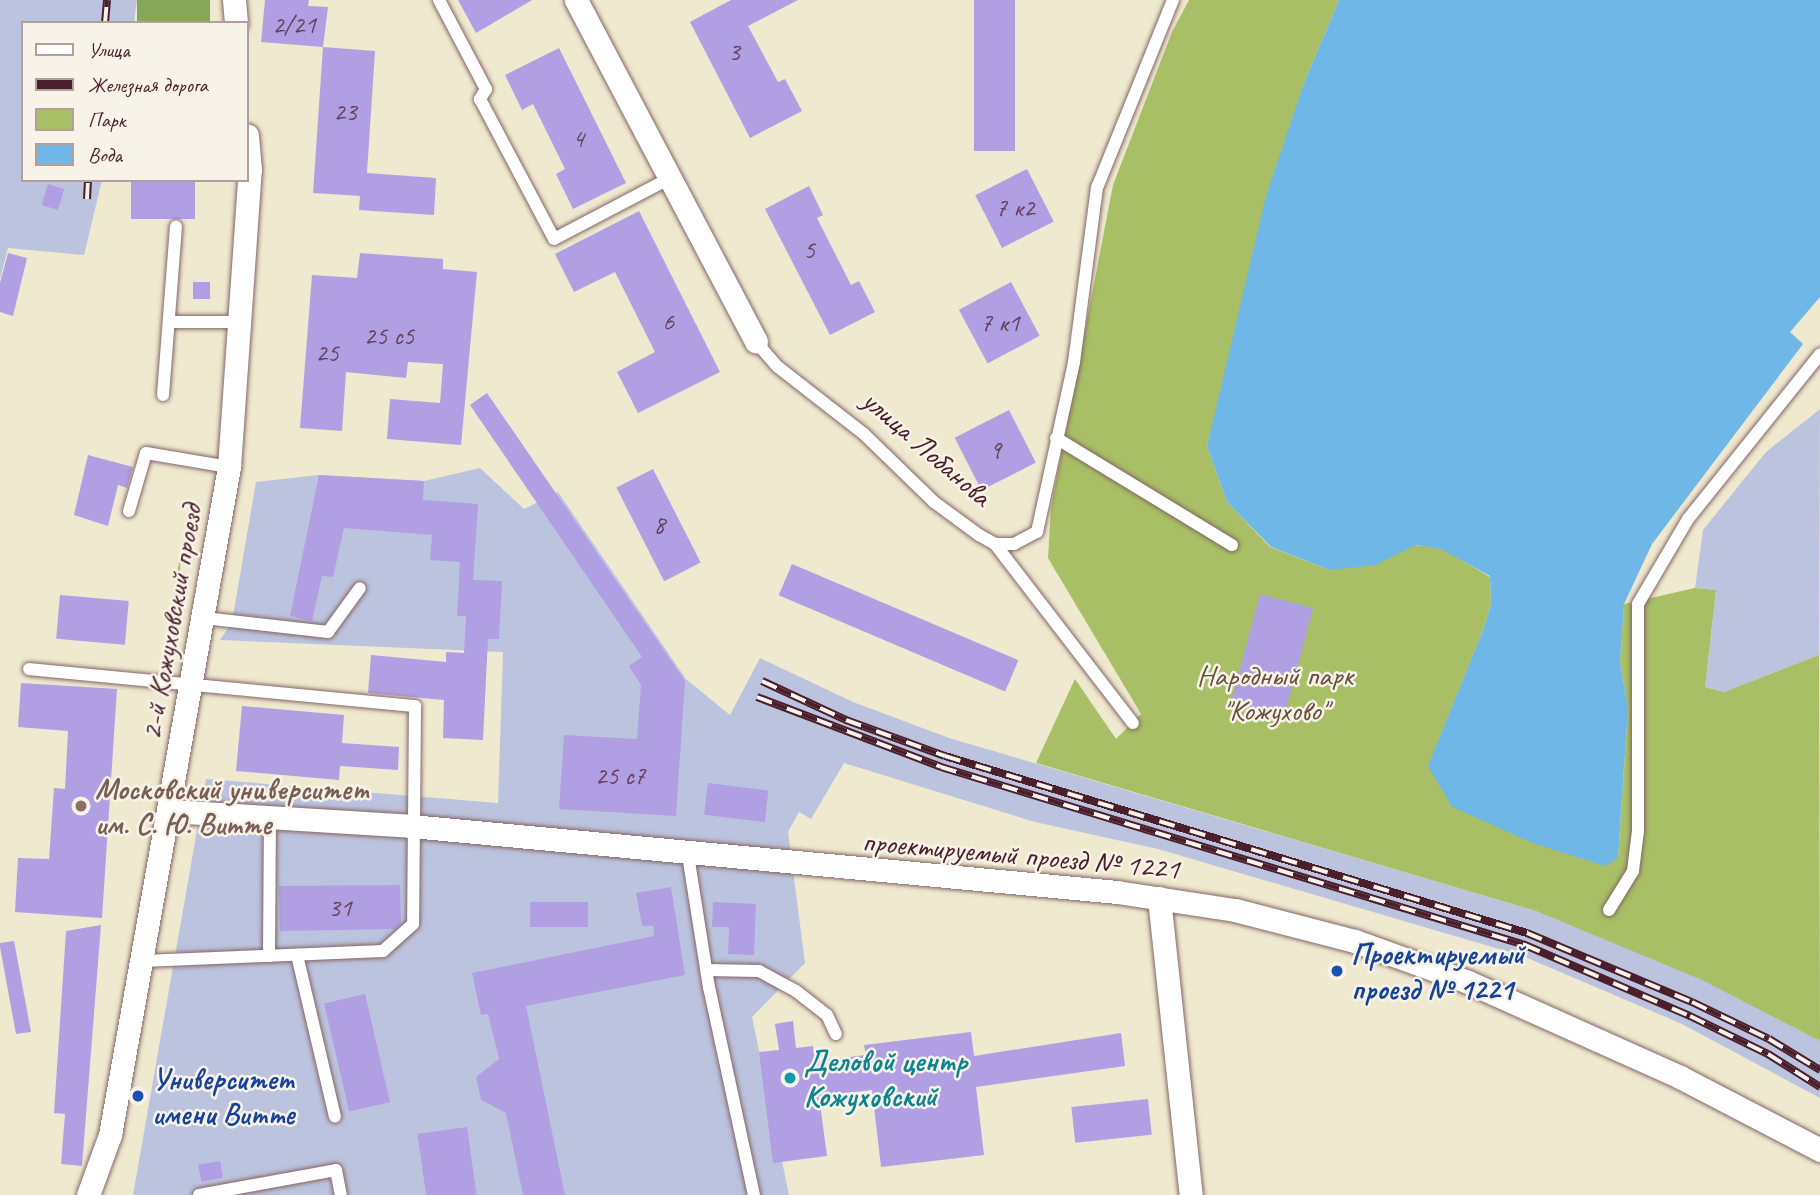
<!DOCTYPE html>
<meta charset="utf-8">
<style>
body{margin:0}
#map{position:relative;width:1820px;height:1195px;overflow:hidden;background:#efe9d0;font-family:Caveat,sans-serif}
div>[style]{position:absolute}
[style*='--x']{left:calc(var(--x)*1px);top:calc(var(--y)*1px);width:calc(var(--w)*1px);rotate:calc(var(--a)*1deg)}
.industrial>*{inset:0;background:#bcc3de}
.green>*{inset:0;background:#a8bf65}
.forest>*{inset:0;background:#86a65a;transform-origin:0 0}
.water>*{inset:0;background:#6eb7e6}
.building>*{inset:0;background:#b19fe3;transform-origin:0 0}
.roads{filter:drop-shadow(0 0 2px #846665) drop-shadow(0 0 2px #846665)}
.lane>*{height:12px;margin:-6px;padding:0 6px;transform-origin:6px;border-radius:6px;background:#fff}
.street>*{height:23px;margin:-11.5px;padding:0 11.5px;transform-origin:11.5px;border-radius:11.5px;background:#fff}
.rail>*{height:8px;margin-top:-4px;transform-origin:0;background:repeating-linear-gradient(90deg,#f7f3e8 0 16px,#4a1f2b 0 32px);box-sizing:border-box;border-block:2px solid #4a1f2b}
.dots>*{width:19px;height:19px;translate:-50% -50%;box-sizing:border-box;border:4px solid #f7f3e8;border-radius:50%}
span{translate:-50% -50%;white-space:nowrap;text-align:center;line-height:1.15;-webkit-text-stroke:5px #f7f3e8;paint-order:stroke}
.number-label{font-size:26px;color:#643f59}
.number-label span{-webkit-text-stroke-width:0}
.street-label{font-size:30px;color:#4a1f2b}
.park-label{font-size:30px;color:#664f3c}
.education-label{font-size:30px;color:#785e54;font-weight:700}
.left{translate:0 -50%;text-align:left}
.transit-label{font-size:30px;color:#164399;font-weight:700}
.culture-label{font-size:30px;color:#0d838f;font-weight:700}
.legend{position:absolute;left:21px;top:21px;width:228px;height:161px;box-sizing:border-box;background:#f7f3e8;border:2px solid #b29e9c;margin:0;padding:9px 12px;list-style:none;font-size:21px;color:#4a1f2b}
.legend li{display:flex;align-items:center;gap:14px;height:35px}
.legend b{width:35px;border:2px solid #b29e9c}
</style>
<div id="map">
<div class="industrial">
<div style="clip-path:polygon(0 0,137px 0,134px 23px,23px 23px,23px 180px,102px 180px,84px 255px,8px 248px,0 279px)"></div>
<div style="clip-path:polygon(1820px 409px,1819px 655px,1724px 692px,1705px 687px,1716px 590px,1695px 588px,1703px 530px,1766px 452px)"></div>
<div style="clip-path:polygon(480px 468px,524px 509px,558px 492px,686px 679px,730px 715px,760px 658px,853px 702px,949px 738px,1536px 911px,1702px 979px,1820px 1041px,1820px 1098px,1682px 1024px,1523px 956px,1158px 849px,1035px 822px,844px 763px,811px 819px,799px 812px,788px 832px,805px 963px,752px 1017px,789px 1195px,133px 1195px,206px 779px,498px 803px,503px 652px,220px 640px,232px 622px,256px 482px,319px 475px,424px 481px)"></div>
</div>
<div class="green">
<div style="clip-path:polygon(1189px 0,1339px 0,1304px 83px,1207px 446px,1227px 502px,1270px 547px,1330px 570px,1414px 545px,1441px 548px,1490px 577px,1491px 605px,1483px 630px,1428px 767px,1618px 858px,1628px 709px,1620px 662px,1624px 604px,1695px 588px,1716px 590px,1705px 687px,1724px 692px,1819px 655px,1820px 1041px,1702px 980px,1536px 911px,1036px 763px,1075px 679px,1116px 739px,1141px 714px,1048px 558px,1051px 507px,1113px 185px,1172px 32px)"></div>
<div style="clip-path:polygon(180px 556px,181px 614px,176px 633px,168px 632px)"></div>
</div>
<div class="forest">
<div style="left:137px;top:0;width:73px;height:23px"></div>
</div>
<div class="water">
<div style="clip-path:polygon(1339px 0,1820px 0,1820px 297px,1790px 332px,1803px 344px,1652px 544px,1624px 604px,1620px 662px,1628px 708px,1618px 858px,1605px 866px,1533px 843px,1452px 807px,1428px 766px,1483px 630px,1491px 605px,1490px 576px,1441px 549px,1416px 545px,1375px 565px,1330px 570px,1271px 547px,1227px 502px,1207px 446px,1266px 196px,1304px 83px)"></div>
</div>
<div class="building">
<div style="clip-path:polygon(265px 0,309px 0,308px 6px,328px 7px,323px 47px,261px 42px)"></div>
<div style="clip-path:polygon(458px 0,532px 0,476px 33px)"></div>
<div style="clip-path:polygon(731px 0,798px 0,748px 26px,778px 82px,785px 79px,802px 111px,750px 138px,690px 22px)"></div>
<div style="left:974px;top:0;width:41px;height:151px"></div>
<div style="clip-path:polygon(323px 47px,375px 51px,367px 173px,436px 178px,434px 215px,359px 210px,360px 196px,313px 193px)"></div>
<div style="clip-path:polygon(559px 48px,626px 183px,573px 209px,556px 174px,565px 169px,533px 104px,522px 110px,505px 75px)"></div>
<div style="left:1027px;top:169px;width:59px;height:58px;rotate:63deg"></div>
<div style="left:131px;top:180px;width:64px;height:39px"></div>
<div style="left:48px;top:184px;width:17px;height:22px;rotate:17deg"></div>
<div style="clip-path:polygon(809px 186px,823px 215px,817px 218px,851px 285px,859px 281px,875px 312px,830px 335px,765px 209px)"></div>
<div style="clip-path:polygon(639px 211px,720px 372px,638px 413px,617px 372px,655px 352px,615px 272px,574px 292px,555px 254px)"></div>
<div style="clip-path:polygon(8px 253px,27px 258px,13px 316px,0 312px,0 283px)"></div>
<div style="clip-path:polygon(360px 253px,443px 259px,443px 269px,477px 272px,461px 445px,387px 439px,390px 399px,440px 403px,443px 364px,408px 362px,406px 378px,346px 372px,342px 431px,300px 428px,312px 275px,357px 278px)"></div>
<div style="left:193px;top:282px;width:17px;height:17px"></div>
<div style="left:1011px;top:282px;width:61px;height:59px;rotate:62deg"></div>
<div style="clip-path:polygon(487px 393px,685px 681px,676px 816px,559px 809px,564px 735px,637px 739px,641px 685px,629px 666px,642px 657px,470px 405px)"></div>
<div style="left:1009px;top:410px;width:59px;height:61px;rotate:63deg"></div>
<div style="clip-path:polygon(88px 455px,133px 467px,127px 488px,118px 485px,108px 526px,74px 515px)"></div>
<div style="left:653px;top:469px;width:105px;height:41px;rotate:63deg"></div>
<div style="clip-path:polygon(319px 475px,424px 481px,423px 500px,478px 504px,473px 580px,502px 581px,499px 639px,488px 639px,483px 740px,443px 738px,444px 700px,368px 693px,371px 655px,446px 662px,446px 652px,464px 653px,466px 616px,457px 616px,460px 562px,430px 560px,432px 535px,344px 528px,333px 577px,322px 576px,312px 621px,290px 616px)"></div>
<div style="left:792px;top:564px;width:246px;height:34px;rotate:23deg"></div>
<div style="left:1260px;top:594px;width:55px;height:116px;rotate:15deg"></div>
<div style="left:60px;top:595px;width:69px;height:44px;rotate:5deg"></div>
<div style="clip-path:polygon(21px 683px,117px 689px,102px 918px,15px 912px,18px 858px,49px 859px,54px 788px,65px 789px,68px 731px,18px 727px)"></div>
<div style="clip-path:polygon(242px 706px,344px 715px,342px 743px,399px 747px,398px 770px,340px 766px,339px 780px,236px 771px)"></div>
<div style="left:708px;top:783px;width:61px;height:32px;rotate:7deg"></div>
<div style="clip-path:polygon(400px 885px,401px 923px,394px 929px,280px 931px,279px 886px)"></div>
<div style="clip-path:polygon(671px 887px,685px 975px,526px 1006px,565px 1195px,523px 1195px,506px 1113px,481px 1100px,476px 1077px,499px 1059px,488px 1014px,481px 1015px,472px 973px,654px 936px,653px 926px,642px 926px,636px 893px)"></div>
<div style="left:588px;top:902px;width:25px;height:58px;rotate:90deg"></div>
<div style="clip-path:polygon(713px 902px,756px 904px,754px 955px,728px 954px,729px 927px,712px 927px)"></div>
<div style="clip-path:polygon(101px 925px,82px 1166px,61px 1164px,65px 1114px,54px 1113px,66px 931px)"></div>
<div style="clip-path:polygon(14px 941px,31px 1032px,16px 1034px,0 947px,0 943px)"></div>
<div style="left:365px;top:994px;width:111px;height:42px;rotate:77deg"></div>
<div style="clip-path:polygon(793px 1021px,796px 1048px,813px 1046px,815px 1061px,866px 1055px,864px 1045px,971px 1032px,974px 1056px,1121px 1033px,1125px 1066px,976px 1087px,984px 1155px,881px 1167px,872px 1090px,819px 1096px,827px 1156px,773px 1163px,759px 1052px,779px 1050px,775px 1024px)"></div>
<div style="left:1148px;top:1099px;width:36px;height:77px;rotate:84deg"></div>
<div style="left:467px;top:1127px;width:69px;height:50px;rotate:82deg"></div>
<div style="left:220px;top:1161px;width:17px;height:22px;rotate:80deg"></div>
</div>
<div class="roads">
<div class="lane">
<div style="--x:439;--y:0;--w:101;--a:62.2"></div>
<div style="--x:486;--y:89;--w:12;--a:121"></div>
<div style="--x:480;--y:99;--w:158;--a:62.1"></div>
<div style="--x:554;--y:239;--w:131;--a:-27.7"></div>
<div style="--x:169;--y:322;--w:72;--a:0"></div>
<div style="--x:756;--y:342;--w:33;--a:49"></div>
<div style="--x:778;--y:367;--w:109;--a:37.9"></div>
<div style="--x:864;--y:434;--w:98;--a:44.2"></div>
<div style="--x:934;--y:502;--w:56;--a:36.3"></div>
<div style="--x:979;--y:535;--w:18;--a:29"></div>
<div style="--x:995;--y:544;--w:19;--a:0"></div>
<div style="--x:1014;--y:544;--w:26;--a:-28"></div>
<div style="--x:1037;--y:532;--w:174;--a:-77.7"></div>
<div style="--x:1074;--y:362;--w:176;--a:-82.5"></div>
<div style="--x:1097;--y:188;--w:203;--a:-68"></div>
<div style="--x:163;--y:395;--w:169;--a:-85.6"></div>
<div style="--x:1056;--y:438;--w:206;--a:31.3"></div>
<div style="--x:129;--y:511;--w:60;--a:-73.7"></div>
<div style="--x:146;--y:453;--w:84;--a:9.6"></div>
<div style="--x:995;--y:544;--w:226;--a:52.4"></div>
<div style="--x:204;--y:618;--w:125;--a:6.4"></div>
<div style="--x:328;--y:632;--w:54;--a:-54"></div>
<div style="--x:29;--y:669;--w:388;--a:5.5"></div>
<div style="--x:415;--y:706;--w:218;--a:90.5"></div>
<div style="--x:413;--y:924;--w:40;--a:138"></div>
<div style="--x:383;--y:951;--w:240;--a:177.6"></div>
<div style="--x:688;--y:855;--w:134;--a:81"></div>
<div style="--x:709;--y:987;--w:213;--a:77.8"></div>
<div style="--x:1609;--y:910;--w:46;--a:-58.4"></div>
<div style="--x:1633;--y:871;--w:40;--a:-82.9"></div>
<div style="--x:1638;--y:831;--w:227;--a:-90"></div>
<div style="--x:1638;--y:604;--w:99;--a:-59.5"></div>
<div style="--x:1688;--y:519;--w:211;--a:-51.3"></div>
<div style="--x:297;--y:955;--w:166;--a:76.8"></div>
<div style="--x:269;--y:956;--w:139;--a:-89.6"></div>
<div style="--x:707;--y:970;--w:52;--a:1.1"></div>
<div style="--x:759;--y:971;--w:42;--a:28.4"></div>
<div style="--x:796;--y:991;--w:39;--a:38"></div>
<div style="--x:827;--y:1015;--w:21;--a:65"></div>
<div style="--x:199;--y:1195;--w:139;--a:-10.3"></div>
<div style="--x:336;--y:1170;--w:25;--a:79"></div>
</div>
<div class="street">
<div style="--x:234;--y:0;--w:23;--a:85"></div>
<div style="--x:576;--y:0;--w:386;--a:62.2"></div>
<div style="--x:169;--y:811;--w:242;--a:3.5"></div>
<div style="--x:411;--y:826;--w:709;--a:5.34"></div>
<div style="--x:1117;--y:892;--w:119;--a:8.7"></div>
<div style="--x:1235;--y:910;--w:124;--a:14.5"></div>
<div style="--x:1355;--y:941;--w:120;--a:19.9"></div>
<div style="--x:1468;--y:982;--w:232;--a:24.1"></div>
<div style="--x:1680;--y:1077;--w:158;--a:27.5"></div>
<div style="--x:1159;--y:898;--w:299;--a:83.9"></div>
<div style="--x:88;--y:1195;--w:64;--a:-69.9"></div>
<div style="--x:110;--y:1135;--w:679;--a:-79.9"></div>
<div style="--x:229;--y:467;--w:298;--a:-86"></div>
<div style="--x:250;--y:170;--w:35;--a:-95"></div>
</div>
</div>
<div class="rail">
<div style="--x:105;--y:23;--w:23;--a:-85"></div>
<div style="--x:87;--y:199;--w:19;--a:-87"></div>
<div style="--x:762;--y:681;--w:93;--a:24.9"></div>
<div style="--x:846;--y:720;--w:105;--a:20"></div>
<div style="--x:945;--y:756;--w:608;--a:16.92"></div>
<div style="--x:1527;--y:933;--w:179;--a:22.7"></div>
<div style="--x:1692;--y:1002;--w:85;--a:25.7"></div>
<div style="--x:1769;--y:1039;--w:60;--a:31.3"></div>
<div style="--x:757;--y:697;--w:197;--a:20.8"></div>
<div style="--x:941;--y:767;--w:611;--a:16.95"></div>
<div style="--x:1525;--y:945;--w:180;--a:23.3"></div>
<div style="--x:1690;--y:1016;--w:87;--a:26"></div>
<div style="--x:1768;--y:1054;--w:62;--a:32.4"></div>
</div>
<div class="dots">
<div style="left:81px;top:806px;background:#8d6e63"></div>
<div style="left:1337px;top:971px;background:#1a4fb4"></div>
<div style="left:790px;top:1078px;background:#0f9aa8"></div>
<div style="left:138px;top:1096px;background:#1a4fb4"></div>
</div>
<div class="number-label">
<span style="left:294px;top:25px">2/21</span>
<span style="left:734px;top:52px">3</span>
<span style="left:345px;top:112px">23</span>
<span style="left:578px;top:139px">4</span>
<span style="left:1015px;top:208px">7 к2</span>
<span style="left:809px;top:250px">5</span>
<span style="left:668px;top:322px">6</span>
<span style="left:1000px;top:323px">7 к1</span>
<span style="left:389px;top:336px">25 с5</span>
<span style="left:327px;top:353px">25</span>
<span style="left:995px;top:450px">9</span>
<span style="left:659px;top:525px">8</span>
<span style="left:620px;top:776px">25 с7</span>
<span style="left:340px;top:908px">31</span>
</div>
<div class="street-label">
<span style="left:927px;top:448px;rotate:41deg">улица Лобанова</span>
<span style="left:171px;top:622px;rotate:-80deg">2-й Кожуховский проезд</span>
<span style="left:1021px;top:855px;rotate:5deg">проектируемый проезд № 1221</span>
</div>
<div class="park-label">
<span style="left:1275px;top:692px">Народный парк<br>"Кожухово"</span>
</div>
<div class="education-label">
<span class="left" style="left:95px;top:806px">Московский университет<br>им. С. Ю. Витте</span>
</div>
<div class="transit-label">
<span class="left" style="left:1351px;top:971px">Проектируемый<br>проезд № 1221</span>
<span class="left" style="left:152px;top:1096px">Университет<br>имени Витте</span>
</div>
<div class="culture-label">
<span class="left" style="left:804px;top:1078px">Деловой центр<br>Кожуховский</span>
</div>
<ul class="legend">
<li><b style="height:9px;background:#fff"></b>Улица</li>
<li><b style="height:9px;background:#4a1f2b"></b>Железная дорога</li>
<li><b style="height:19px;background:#a8bf65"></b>Парк</li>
<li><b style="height:19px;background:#6eb7e6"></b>Вода</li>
</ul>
</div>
